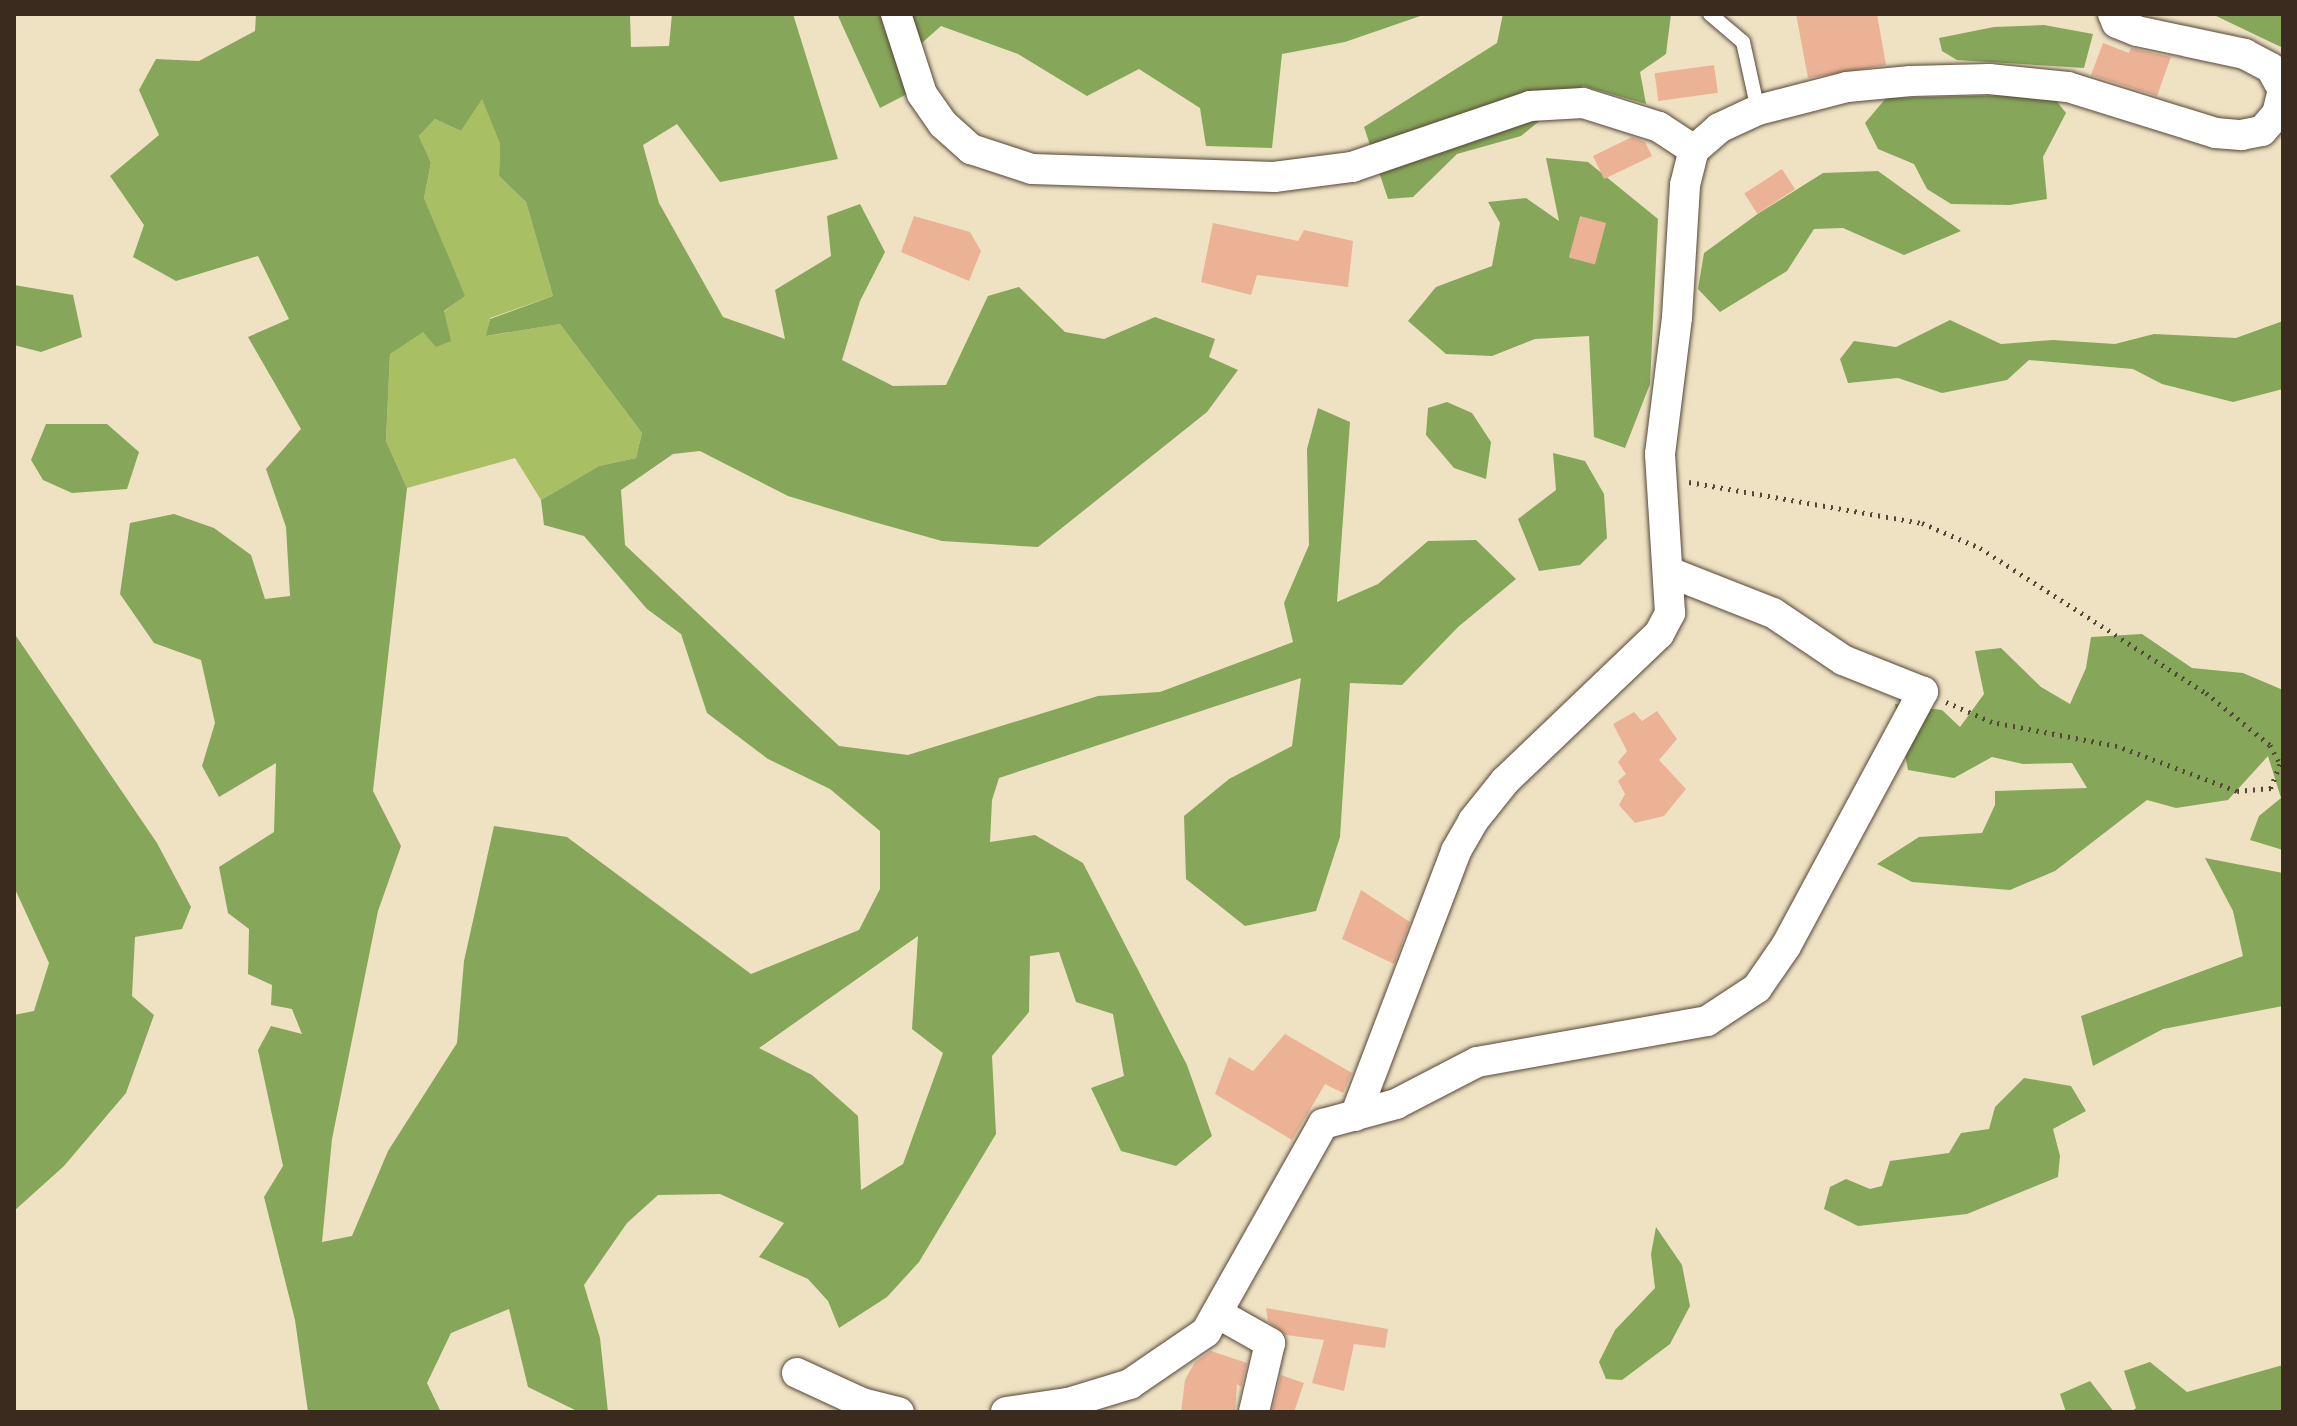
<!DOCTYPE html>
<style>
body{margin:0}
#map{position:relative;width:2297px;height:1426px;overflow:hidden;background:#eee2c3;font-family:Cardo,serif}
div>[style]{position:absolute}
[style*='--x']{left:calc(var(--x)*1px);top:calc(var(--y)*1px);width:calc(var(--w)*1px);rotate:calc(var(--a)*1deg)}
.green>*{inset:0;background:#a8bf64}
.forest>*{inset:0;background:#86a65a}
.building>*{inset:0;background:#ebb296;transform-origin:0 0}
.path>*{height:5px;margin-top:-2.5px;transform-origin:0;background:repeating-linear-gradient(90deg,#564637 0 2px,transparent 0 8px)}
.roads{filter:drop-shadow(0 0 2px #564637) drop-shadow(0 0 2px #564637)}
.service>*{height:14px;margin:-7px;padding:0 7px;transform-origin:7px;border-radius:7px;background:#fff}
.minor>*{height:30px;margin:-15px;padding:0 15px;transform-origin:15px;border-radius:15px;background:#fff}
span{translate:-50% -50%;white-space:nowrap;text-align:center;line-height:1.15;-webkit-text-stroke:6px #fcf5e5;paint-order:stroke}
.frame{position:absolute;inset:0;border:16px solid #3b2a1e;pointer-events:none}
</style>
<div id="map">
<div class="green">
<div style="clip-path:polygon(482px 98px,500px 144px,499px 176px,526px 202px,553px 296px,490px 318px,487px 336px,560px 324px,642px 433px,636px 458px,599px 466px,541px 500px,515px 458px,407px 488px,386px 441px,390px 354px,464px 296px,424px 198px,431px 163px,419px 136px,435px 119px,461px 131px)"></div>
</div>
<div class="forest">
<div style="clip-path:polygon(evenodd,256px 14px,630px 14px,631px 47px,669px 46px,672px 14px,793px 14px,838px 159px,720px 182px,677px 124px,643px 145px,659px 203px,723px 317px,785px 339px,775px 290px,831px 256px,827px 216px,860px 204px,885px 252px,860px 301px,842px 360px,893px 386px,946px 385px,988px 296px,1019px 287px,1065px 332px,1104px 339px,1155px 317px,1215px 339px,1209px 357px,1238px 370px,1207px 412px,1038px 547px,942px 541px,874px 522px,788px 496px,700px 451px,673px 454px,621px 490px,625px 545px,839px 746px,908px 755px,1098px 696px,1160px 692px,1293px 642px,1284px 603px,1309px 545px,1307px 449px,1318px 408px,1350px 422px,1337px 602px,1378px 584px,1428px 541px,1476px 540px,1516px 579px,1458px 627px,1402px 685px,1350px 683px,1340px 837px,1316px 911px,1245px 926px,1186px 879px,1184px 816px,1229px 779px,1292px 746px,1301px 678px,999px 778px,992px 800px,990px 842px,1035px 835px,1083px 863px,1187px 1065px,1212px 1136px,1176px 1166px,1121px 1151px,1091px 1088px,1124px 1076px,1113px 1014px,1076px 1002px,1059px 952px,1030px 956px,1029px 1012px,992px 1056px,996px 1134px,919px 1262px,887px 1297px,839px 1328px,828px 1301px,808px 1279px,759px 1257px,784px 1223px,720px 1194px,658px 1195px,627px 1223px,584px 1285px,600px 1338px,608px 1412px,579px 1412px,528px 1387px,509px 1309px,451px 1333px,427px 1383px,441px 1412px,308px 1412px,295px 1320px,264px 1197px,283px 1166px,258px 1050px,271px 1026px,302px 1034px,292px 1009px,271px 1005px,272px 985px,248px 974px,249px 929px,228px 913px,219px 867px,274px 832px,276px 763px,219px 797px,202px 766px,215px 723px,201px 660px,154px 643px,120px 594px,130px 523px,174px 514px,214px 528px,251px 555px,265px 599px,290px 596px,286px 527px,266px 469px,301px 429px,248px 337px,289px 319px,258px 256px,176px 281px,133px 257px,144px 225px,110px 176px,159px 135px,139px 90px,156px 59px,199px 61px,255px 31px,256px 14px,482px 99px,500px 144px,499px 176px,526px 202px,553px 296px,490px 319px,486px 336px,560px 324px,642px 433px,636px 458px,599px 466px,541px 500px,544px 525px,584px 536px,647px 609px,681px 634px,707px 713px,768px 759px,830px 789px,880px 831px,880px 889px,859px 930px,751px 974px,567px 837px,494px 826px,464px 961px,457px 1043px,388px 1151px,352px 1236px,322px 1242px,332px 1139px,378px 911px,401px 846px,373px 791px,407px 488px,386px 441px,390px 354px,423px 332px,436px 347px,451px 341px,444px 311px,465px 296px,424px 198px,431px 163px,419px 136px,435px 119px,461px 131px,482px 99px,256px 14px,918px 936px,912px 1029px,943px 1053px,903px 1164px,861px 1190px,858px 1116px,812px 1075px,759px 1048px,918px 936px)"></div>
<div style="clip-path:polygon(1426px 14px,1345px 42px,1282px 54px,1272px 148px,1206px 146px,1200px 108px,1139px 69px,1087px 96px,1018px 54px,941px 26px,898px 64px,909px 93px,880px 108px,838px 16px)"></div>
<div style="clip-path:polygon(1503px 14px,1671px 14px,1666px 54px,1640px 72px,1646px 104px,1583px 86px,1521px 136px,1457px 154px,1413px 197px,1388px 199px,1364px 127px,1497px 43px)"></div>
<div style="clip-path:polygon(2192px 14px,2283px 14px,2283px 48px,2214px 15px)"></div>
<div style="clip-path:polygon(2044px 25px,2093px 34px,2084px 68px,1957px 60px,1942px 51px,1939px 38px,1994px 27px)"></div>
<div style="clip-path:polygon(2051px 94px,2066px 113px,2043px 157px,2047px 199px,2010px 205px,1951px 204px,1927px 189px,1914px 164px,1878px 149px,1865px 123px,1886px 98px)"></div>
<div style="clip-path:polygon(1546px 158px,1588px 162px,1658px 219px,1650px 384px,1625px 448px,1594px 437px,1589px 336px,1535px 339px,1492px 356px,1446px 354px,1408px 321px,1436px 287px,1492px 266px,1500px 223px,1488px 202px,1526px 198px,1559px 221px)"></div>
<div style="clip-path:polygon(1878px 171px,1961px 231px,1904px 255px,1843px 228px,1814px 229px,1787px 271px,1720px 312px,1698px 289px,1704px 253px,1759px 213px,1823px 173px)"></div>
<div style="clip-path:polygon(14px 285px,73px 295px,82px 337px,41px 352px,14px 345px)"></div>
<div style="clip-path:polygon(1950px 320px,2001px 344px,2053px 340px,2115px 344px,2154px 334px,2236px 338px,2283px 321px,2283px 389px,2233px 402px,2162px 384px,2133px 369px,2029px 360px,2007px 380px,1942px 393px,1898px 378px,1848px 383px,1840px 359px,1854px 341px,1896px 347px)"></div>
<div style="clip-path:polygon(1447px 402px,1472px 413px,1491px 442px,1486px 479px,1454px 468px,1426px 435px,1428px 408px)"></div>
<div style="clip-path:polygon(46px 424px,107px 424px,139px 452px,127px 489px,72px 493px,43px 480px,31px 460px)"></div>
<div style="clip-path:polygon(1553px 453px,1585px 461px,1604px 494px,1607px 538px,1580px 565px,1539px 571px,1518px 519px,1556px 490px)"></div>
<div style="clip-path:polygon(14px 633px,157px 843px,191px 907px,182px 929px,135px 937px,132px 996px,154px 1015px,126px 1093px,64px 1166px,14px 1211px,14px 1015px,34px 1011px,49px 963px,14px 887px)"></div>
<div style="clip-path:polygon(2142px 634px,2192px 668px,2243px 673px,2283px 690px,2283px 850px,2250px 840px,2259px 816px,2281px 798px,2268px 756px,2228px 800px,2176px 808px,2147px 800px,2055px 871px,2010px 890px,1912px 882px,1877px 864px,1919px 837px,1982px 833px,1995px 805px,1995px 791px,2087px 788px,2072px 763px,2023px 764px,1992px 757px,1954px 778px,1908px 770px,1895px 704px,1942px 710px,1960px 727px,1984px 694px,1975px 651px,2001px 648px,2041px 687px,2070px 704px,2086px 668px,2091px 637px)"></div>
<div style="clip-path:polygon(2205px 858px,2283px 873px,2283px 1006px,2163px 1029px,2093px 1066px,2081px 1016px,2243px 956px,2233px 911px)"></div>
<div style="clip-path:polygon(2024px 1078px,2071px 1086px,2086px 1111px,2053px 1129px,2060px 1156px,2058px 1177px,1967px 1214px,1858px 1226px,1824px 1209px,1830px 1187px,1846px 1179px,1870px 1189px,1882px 1186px,1890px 1161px,1949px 1153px,1961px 1133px,1989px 1129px,1995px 1107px)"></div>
<div style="clip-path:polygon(1656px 1227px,1682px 1265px,1690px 1306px,1670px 1344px,1622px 1380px,1606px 1379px,1599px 1362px,1615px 1330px,1655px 1288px,1651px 1254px)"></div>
<div style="clip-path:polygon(2150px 1362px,2187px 1392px,2283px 1365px,2283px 1412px,2131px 1412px,2136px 1408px,2124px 1371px)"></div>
<div style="clip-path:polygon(2090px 1381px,2114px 1412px,2066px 1412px,2060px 1394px)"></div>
</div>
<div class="building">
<div style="clip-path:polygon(1796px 14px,1877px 14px,1886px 65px,1808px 78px)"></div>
<div style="clip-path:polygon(2103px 43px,2129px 53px,2131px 48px,2171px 57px,2157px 96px,2091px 75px)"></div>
<div style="left:1714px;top:65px;width:28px;height:60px;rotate:82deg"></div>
<div style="clip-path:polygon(1632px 137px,1645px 142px,1652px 156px,1604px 179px,1593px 156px)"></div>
<div style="left:1782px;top:169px;width:24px;height:45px;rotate:57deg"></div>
<div style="clip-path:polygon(914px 216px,970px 232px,981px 251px,969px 281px,901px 252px)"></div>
<div style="left:1580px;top:216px;width:27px;height:43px;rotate:15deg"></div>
<div style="clip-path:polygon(1213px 223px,1298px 241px,1304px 230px,1353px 241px,1348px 287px,1257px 275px,1251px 295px,1201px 282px)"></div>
<div style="clip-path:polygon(1657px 711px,1677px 739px,1659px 760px,1686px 789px,1664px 816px,1635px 823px,1619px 805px,1625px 794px,1618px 781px,1626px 774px,1618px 762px,1627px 751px,1613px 724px,1634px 712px,1642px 721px)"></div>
<div style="clip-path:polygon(1361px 890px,1410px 922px,1394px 964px,1342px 939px)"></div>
<div style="clip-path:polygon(1285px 1034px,1352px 1073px,1343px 1093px,1325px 1084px,1292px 1140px,1215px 1094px,1229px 1057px,1253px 1071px)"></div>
<div style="clip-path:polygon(1266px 1308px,1388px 1329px,1385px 1348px,1354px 1344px,1344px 1391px,1312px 1383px,1324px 1340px,1286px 1335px,1268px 1321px)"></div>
<div style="clip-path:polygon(1211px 1351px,1247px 1363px,1241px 1387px,1237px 1384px,1235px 1412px,1181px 1412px,1185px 1380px,1195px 1362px)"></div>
<div style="clip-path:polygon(1281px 1375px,1304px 1383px,1294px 1412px,1272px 1412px)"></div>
</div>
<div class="path">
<div style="--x:1689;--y:482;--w:237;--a:10"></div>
<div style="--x:1922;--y:523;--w:63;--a:23.3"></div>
<div style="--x:1980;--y:548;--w:269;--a:32.7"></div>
<div style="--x:2206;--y:693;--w:82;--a:39.1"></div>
<div style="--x:2270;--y:745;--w:21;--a:62"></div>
<div style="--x:2280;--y:764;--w:26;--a:111"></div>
<div style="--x:2271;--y:788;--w:34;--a:175"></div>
<div style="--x:2237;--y:791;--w:128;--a:-159.4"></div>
<div style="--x:2117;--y:746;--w:127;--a:-169.1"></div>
<div style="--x:1992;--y:722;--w:50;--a:-156.5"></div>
</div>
<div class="roads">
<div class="service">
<div style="--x:1710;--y:14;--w:43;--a:40.3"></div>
<div style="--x:1743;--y:42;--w:70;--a:77.6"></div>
</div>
<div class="minor">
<div style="--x:896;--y:14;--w:84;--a:72"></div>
<div style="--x:922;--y:94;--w:37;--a:55"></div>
<div style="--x:943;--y:124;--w:38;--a:42"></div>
<div style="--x:971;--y:149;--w:64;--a:18.2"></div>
<div style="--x:1032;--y:169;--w:242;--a:1.9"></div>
<div style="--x:1274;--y:177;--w:79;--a:-7.3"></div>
<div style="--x:1352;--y:167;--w:188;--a:-18.9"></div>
<div style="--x:1530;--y:106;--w:53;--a:-3.2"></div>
<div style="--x:1583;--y:103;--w:80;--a:17.5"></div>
<div style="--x:1659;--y:127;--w:42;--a:33.3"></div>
<div style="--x:1355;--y:1116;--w:284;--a:-69.1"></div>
<div style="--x:1456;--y:851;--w:34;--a:-60"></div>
<div style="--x:1473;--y:821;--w:51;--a:-51.3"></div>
<div style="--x:1505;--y:781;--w:213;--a:-43.7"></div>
<div style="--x:1659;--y:634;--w:24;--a:-62"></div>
<div style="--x:1670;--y:613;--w:159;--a:-93.6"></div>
<div style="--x:1660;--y:454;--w:138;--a:-82.9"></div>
<div style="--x:1677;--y:317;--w:132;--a:-86.5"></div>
<div style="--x:1685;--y:185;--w:36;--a:-76"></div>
<div style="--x:1694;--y:150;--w:33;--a:-41"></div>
<div style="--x:1719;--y:128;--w:43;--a:-24.8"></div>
<div style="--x:1758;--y:110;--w:92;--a:-14.5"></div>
<div style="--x:1847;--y:87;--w:64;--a:-5.4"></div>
<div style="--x:1911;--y:81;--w:78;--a:-1.5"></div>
<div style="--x:1989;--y:79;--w:79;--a:5.8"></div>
<div style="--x:2068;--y:87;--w:155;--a:17.3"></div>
<div style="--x:2216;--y:133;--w:25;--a:5"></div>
<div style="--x:2241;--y:135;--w:21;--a:-11"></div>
<div style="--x:2262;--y:131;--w:23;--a:-49"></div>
<div style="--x:2277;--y:114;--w:25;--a:-76"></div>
<div style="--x:2283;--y:90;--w:25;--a:-119"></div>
<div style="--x:2271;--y:68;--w:30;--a:-152"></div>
<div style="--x:2245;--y:54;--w:110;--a:-168"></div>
<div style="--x:2137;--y:31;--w:22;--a:-158"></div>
<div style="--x:2117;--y:23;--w:10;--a:-114"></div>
<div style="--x:1217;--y:1313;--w:61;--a:29.5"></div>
<div style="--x:1270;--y:1343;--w:71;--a:103.1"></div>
<div style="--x:797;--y:1373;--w:72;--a:24.8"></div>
<div style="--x:862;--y:1403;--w:38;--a:14"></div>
<div style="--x:1006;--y:1412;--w:63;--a:-8.3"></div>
<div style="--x:1068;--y:1403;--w:65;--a:-17"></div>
<div style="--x:1130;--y:1384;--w:92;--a:-34.4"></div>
<div style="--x:1206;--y:1332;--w:239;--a:-60.6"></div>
<div style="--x:1323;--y:1124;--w:76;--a:-15.3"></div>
<div style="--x:1396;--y:1104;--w:91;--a:-27.4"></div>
<div style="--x:1477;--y:1062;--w:234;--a:-10.1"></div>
<div style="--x:1707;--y:1021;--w:60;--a:-33.4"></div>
<div style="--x:1757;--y:988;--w:51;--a:-55.4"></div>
<div style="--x:1786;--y:946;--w:289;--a:-61.7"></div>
<div style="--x:1923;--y:692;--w:86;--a:-158.2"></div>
<div style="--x:1843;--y:660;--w:84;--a:-146.1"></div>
<div style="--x:1773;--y:613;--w:112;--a:-158.5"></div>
</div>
</div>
<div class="frame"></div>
</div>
